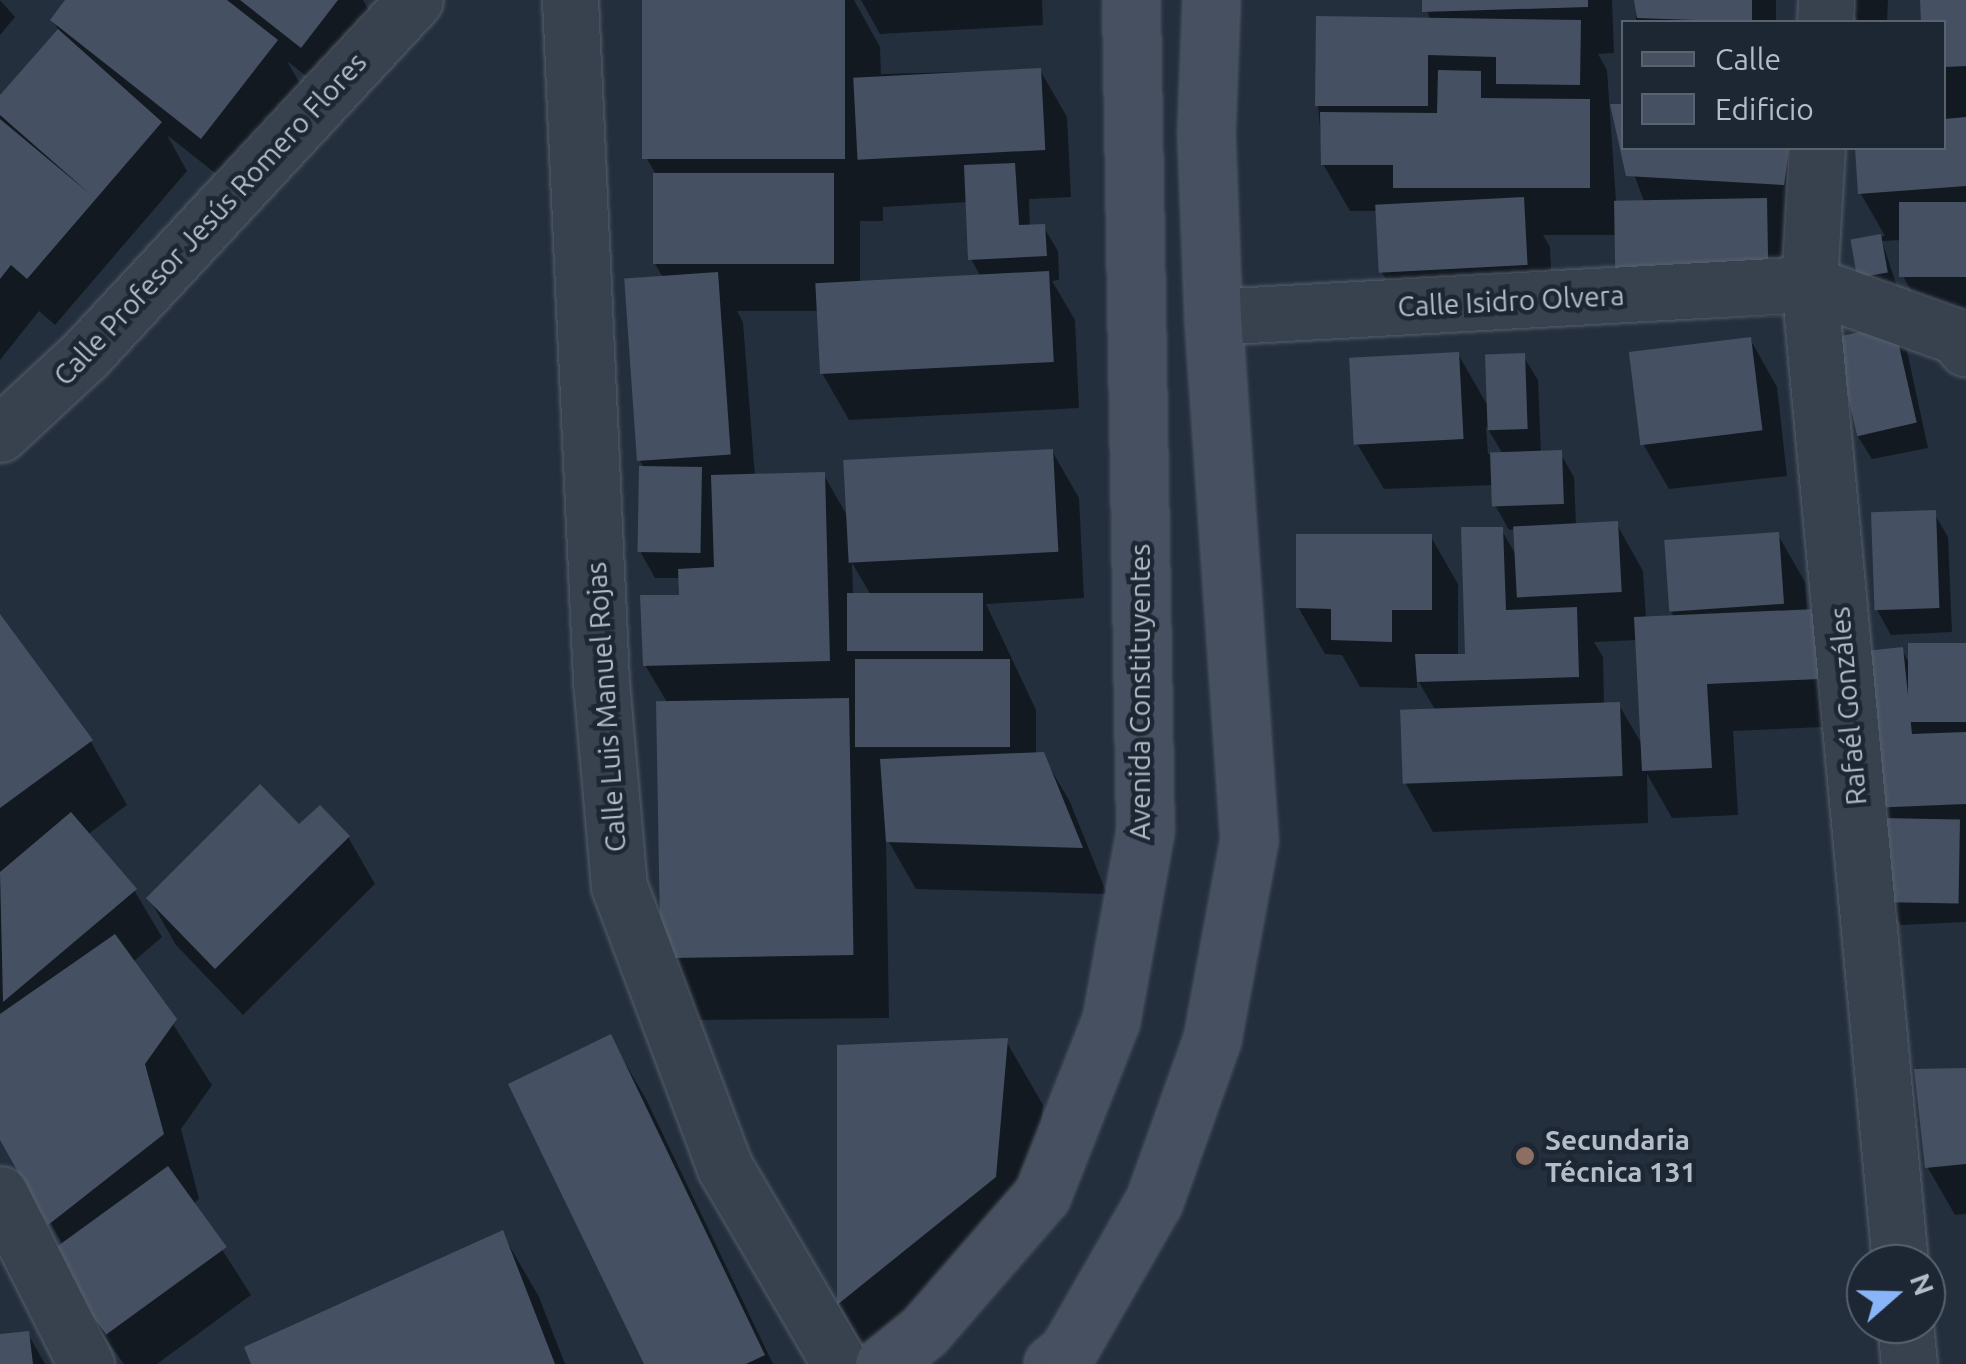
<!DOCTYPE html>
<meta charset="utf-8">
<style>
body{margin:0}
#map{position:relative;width:1966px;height:1364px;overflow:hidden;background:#242f3e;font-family:Ubuntu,sans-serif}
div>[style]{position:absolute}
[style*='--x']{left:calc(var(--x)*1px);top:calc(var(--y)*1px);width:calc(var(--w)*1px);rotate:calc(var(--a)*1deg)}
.shadow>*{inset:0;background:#0007;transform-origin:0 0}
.building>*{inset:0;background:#455162;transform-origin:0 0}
.roads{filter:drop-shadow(0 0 2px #565f6c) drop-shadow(0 0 2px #565f6c)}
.street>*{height:55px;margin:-27.5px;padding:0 27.5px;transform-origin:27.5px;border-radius:27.5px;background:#38414e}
.secondary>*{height:55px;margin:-27.5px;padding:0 27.5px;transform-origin:27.5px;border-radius:27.5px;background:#465061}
.dots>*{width:28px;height:28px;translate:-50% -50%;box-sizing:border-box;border:5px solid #1d2633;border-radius:50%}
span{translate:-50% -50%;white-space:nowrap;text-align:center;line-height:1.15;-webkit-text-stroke:9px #1d2633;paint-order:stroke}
.street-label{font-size:28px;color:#b4bcc9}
.poi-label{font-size:28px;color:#b4bcc9;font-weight:700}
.left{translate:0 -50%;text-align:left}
.legend{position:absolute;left:1621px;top:20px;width:325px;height:130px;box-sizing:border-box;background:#1d2633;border:2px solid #59626f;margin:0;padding:12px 18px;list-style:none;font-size:30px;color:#b4bcc9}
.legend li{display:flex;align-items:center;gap:20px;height:50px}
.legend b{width:50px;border:2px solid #59626f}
.north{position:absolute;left:1846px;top:1244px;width:100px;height:100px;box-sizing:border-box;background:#1d2633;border:2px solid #59626f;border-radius:50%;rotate:70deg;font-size:28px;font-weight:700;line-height:40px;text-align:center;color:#b4bcc9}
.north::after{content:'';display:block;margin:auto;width:35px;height:45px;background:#8ab4f8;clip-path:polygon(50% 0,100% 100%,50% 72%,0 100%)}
</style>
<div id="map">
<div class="shadow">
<div style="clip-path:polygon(0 0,15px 17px,0 35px)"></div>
<div style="clip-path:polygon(68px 0,363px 0,379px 28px,329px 94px,287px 61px,303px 89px,229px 184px,167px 135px,187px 171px,55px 325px,39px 311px,0 360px,0 99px,59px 31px,53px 20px)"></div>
<div style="clip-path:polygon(evenodd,645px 0,854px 0,880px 47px,881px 74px,1040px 70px,1067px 117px,1071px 197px,1029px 199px,1030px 227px,1043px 226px,1058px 251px,1059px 280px,1052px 281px,1075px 320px,1079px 408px,849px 420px,822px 373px,819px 311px,737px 311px,743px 322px,755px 477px,824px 475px,849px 519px,1052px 451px,1079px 498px,1084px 598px,986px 604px,1036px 710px,1036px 755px,1042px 754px,1070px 802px,1107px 894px,916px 889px,886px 837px,889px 1018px,699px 1020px,662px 956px,667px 702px,645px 665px,682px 597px,681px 578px,655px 578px,641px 553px,646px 471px,640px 461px,664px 279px,655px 264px,657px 176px,647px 159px,645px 0,968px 202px,971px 259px,981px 277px,860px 283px,860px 221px,883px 221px,883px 207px,968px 202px,645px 0,852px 563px,858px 573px,871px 595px,853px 595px,852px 563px)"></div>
<div style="clip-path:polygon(861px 0,1042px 0,1043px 25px,880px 34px)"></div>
<div style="clip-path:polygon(1424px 0,1612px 0,1614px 53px,1598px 54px,1607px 70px,1616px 201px,1644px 201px,1624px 148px,1811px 148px,1810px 232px,1783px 230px,1793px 248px,1794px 315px,1652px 320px,1620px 224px,1616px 235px,1543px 235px,1550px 247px,1553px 312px,1407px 316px,1380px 269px,1378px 211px,1350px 211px,1323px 164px,1318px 105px,1430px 20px)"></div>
<div style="left:1636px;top:0;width:140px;height:23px"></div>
<div style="clip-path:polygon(1845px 0,1888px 0,1887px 22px,1858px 22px)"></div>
<div style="clip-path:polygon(1922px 0,1966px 0,1966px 325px,1932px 326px,1904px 278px,1903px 240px,1882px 241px,1900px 296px,1859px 277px,1853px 241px,1885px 236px,1861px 194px,1857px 148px,1944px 148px,1944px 22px,1923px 22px)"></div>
<div style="clip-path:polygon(1892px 327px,1907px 351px,1928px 448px,1872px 459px,1857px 435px)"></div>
<div style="clip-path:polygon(1750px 339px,1777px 387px,1787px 476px,1669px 489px,1642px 442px)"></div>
<div style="clip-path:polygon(evenodd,1458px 354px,1489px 408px,1523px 356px,1538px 380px,1541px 453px,1560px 453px,1574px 477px,1576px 525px,1616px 523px,1643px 571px,1646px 619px,1675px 618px,1670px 610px,1778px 535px,1805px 582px,1807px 612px,1845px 726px,1733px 731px,1738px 815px,1672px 818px,1647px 774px,1648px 823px,1433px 832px,1406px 784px,1437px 713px,1417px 679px,1417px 688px,1360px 687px,1342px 655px,1325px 654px,1298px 607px,1431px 537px,1458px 584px,1458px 656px,1468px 656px,1501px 529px,1517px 557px,1515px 529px,1509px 530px,1495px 505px,1494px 485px,1384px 489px,1356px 442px,1458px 354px,1486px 426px,1503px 454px,1488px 454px,1486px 426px,1458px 354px,1638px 640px,1644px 748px,1619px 705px,1604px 705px,1603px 657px,1594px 642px,1638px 640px)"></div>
<div style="clip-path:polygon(1934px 513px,1948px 537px,1952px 632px,1891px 635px,1877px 610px)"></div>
<div style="clip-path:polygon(0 618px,91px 742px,127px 805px,87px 835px,134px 890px,162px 937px,133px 962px,212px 1085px,181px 1129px,199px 1199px,193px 1204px,251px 1295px,157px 1364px,124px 1364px,79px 1302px,64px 1247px,0 1135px)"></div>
<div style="clip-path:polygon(1966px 645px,1966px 922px,1901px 925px,1887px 901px,1882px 824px,1902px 650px,1912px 668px)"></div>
<div style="clip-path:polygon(299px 827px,348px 837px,375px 884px,243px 1015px,176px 945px,149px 898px)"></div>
<div style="clip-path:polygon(610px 1037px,647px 1101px,773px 1364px,647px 1364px)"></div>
<div style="clip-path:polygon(1006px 1041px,1043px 1105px,1032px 1241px,873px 1364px,839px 1304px,840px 1048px)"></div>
<div style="clip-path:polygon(1966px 1071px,1966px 1214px,1955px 1215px,1928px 1168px)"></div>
<div style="clip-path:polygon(502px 1233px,539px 1297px,565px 1364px,254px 1364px)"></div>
<div style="clip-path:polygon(28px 1334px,45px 1364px,0 1364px,0 1337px)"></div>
</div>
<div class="building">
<div style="clip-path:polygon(65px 0,227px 0,278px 40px,201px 139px,50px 20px)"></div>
<div style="clip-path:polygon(240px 0,338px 0,301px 48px)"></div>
<div style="left:642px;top:0;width:203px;height:159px"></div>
<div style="clip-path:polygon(1422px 0,1588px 0,1588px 7px,1422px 12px)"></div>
<div style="clip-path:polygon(1634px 0,1752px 0,1752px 22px,1637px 18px)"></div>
<div style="clip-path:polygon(1920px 0,1966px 0,1966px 66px,1944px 67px,1944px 22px,1921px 22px)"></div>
<div style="clip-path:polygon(1316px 16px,1581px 20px,1580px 85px,1496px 84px,1496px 57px,1428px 55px,1428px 106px,1315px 106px)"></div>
<div style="clip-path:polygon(58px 29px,162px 122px,27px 279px,11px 265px,0 279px,0 119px,90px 194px,0 115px,0 95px)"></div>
<div style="left:1041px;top:68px;width:82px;height:188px;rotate:87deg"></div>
<div style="clip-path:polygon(1438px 70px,1481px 71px,1481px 98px,1590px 99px,1590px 188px,1393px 188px,1393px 165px,1321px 165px,1320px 112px,1437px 113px)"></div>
<div style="clip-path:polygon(1610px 104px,1624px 104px,1624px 148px,1789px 148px,1784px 185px,1626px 176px)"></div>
<div style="clip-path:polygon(1966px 117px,1966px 186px,1858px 194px,1855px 148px,1944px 148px,1944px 119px)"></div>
<div style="clip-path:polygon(1015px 163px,1019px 225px,1045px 224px,1047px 256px,968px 260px,964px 165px)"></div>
<div style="left:653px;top:173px;width:181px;height:91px"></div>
<div style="left:1524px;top:197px;width:68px;height:149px;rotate:87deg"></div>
<div style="left:1767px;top:198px;width:70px;height:153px;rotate:89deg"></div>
<div style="left:1966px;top:202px;width:75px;height:67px;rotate:90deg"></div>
<div style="left:1881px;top:234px;width:39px;height:31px;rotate:80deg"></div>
<div style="left:1049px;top:271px;width:91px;height:234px;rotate:87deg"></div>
<div style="left:718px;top:272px;width:183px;height:94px;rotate:86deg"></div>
<div style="left:1894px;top:324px;width:101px;height:61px;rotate:77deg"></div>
<div style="left:1751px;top:337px;width:94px;height:123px;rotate:83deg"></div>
<div style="left:1459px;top:352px;width:87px;height:110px;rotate:87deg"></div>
<div style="left:1525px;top:353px;width:76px;height:40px;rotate:88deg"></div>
<div style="left:1053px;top:449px;width:103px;height:210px;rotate:87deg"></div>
<div style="left:1562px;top:450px;width:54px;height:72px;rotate:88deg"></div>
<div style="left:702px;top:467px;width:86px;height:63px;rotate:91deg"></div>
<div style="clip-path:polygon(825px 472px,830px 661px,643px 666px,640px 595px,679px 595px,678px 569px,714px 567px,711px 475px)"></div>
<div style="left:1936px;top:510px;width:98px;height:65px;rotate:88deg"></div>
<div style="left:1618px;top:521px;width:71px;height:105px;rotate:87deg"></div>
<div style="clip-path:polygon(1461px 527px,1503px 527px,1506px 610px,1577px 607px,1579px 677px,1417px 682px,1415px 654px,1465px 654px)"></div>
<div style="left:1779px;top:532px;width:72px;height:115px;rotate:86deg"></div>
<div style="clip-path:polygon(1296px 534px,1432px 534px,1432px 610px,1392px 610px,1392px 642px,1331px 640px,1331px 609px,1296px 608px)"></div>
<div style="left:847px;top:593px;width:136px;height:58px"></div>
<div style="clip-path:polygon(1816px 609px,1820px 679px,1707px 684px,1712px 768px,1642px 771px,1634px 617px)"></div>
<div style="clip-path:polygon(0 614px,93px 740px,0 808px)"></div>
<div style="left:1966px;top:643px;width:79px;height:58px;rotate:90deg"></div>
<div style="clip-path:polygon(1903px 647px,1912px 734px,1966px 732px,1966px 804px,1869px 808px,1856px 652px)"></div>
<div style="left:855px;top:659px;width:155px;height:88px"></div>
<div style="left:849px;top:698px;width:257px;height:193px;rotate:89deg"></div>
<div style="left:1620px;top:702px;width:74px;height:220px;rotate:88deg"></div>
<div style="clip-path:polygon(1044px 752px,1083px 848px,886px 842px,880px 759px)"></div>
<div style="clip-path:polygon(260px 784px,299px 824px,320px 805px,350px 836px,215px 969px,146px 898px)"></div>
<div style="clip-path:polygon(71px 812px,137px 889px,3px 1002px,0 872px)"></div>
<div style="left:1879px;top:818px;width:81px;height:84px;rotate:1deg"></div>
<div style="clip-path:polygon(115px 934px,177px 1019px,145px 1064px,164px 1134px,48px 1225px,0 1140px,0 1014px)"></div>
<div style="clip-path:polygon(611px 1034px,765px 1355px,746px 1364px,644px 1364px,508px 1084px)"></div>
<div style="clip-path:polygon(1008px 1038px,996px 1177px,837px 1305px,837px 1045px)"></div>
<div style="clip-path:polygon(1966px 1068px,1966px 1164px,1925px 1168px,1914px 1069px)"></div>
<div style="left:168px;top:1166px;width:100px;height:149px;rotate:54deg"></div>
<div style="clip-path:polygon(503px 1230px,555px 1364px,251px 1364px,244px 1347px)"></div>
<div style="clip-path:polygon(29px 1331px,33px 1364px,0 1364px,0 1334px)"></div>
</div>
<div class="roads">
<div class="street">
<div style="--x:570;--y:0;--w:682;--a:87.39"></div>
<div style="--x:601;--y:681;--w:206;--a:85"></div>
<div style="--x:619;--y:886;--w:299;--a:69.4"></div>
<div style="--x:724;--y:1166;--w:229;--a:59.6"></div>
<div style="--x:1825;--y:22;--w:22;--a:-87"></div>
<div style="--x:1817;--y:148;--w:136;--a:93.4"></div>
<div style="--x:1809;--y:284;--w:984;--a:84.69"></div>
<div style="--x:1213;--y:317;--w:597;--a:-3.17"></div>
<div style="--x:1809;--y:284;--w:156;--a:19.5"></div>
<div style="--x:1956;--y:336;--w:16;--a:52"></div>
<div style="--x:0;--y:434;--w:117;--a:-42.9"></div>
<div style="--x:86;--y:354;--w:483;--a:-47.1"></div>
<div style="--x:0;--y:1194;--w:191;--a:63.2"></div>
<div style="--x:1905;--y:1324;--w:40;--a:84.3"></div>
</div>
<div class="secondary">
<div style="--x:883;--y:1364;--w:53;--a:-38.8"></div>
<div style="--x:924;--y:1331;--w:180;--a:-49.1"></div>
<div style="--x:1042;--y:1195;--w:188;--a:-68.5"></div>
<div style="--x:1111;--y:1020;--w:192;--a:-79.8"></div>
<div style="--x:1145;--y:831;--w:831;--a:-90.97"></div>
<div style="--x:1052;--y:1364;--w:21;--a:-39"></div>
<div style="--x:1068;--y:1351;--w:173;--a:-60.2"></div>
<div style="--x:1154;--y:1201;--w:172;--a:-70.3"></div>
<div style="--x:1212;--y:1039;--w:202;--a:-79.5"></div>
<div style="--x:1249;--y:840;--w:524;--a:-93.94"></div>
<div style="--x:1213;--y:317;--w:186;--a:-92.2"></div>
<div style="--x:1206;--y:131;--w:131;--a:-87.8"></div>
</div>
</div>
<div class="dots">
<div style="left:1525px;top:1156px;background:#8d6e63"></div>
</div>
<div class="street-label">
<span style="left:210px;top:219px;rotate:-47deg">Calle Profesor Jesús Romero Flores</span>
<span style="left:1511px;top:301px;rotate:-3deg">Calle Isidro Olvera</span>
<span style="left:1140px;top:692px;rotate:-90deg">Avenida Constituyentes</span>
<span style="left:1848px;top:706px;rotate:-95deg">Rafaél Gonzáles</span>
<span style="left:606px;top:707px;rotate:-94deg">Calle Luis Manuel Rojas</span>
</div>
<div class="poi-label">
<span class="left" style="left:1545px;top:1156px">Secundaria<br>Técnica 131</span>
</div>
<ul class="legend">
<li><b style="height:12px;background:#465061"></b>Calle</li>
<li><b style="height:28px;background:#455162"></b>Edificio</li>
</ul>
<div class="north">N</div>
</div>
